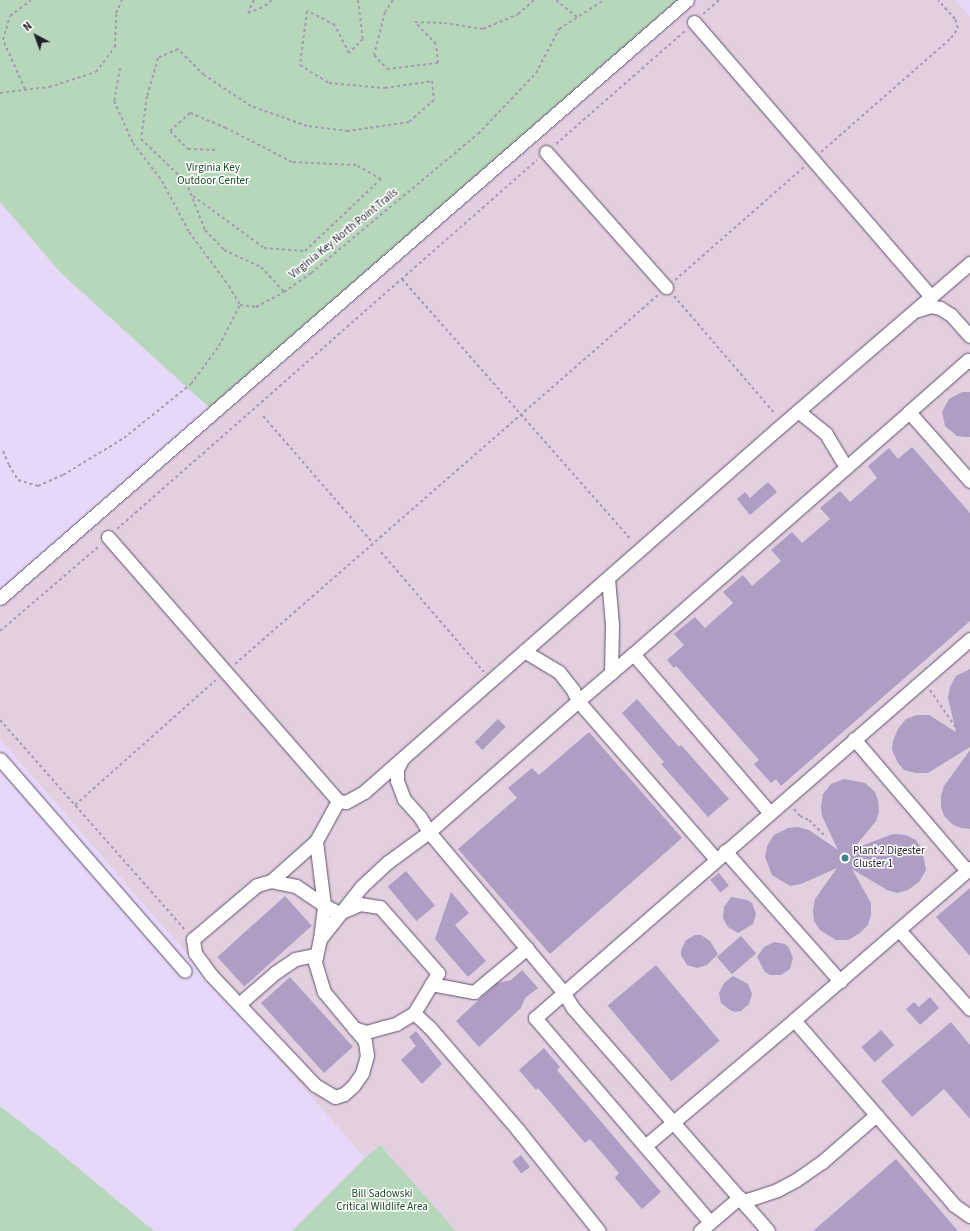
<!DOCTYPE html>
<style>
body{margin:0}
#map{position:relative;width:970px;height:1231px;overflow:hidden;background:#e7d8f9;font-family:"Source Sans 3",sans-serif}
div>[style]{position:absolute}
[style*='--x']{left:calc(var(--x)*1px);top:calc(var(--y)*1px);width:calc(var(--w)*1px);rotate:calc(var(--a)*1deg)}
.industrial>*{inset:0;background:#e2cfdf}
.green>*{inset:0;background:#b6d7ba}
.building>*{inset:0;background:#af9dc4;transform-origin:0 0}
.path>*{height:2px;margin-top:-1px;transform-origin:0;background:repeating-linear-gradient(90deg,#a69ab4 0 3px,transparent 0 6px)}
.roads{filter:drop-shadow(0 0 1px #5f516d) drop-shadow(0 0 1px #5f516d)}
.minor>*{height:13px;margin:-6.5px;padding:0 6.5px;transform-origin:6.5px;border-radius:6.5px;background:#fff}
.dots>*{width:11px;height:11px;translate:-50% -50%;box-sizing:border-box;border:2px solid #fff;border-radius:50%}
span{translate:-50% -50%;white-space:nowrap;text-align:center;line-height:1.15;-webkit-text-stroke:3px #fff;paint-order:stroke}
.park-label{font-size:11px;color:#164c23}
.street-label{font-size:11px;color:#251f2c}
.poi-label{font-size:11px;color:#251f2c}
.left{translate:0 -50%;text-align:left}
.north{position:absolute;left:16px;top:16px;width:40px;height:40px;-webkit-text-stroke:3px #fff;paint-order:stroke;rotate:319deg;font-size:11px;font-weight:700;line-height:16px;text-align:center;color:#251f2c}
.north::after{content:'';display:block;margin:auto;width:14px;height:18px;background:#251f2c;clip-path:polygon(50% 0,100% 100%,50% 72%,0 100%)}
</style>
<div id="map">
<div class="industrial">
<div style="clip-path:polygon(700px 0,955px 0,970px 17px,970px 1231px,456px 1231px,380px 1145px,365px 1158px,0 739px,0 609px)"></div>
</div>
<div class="green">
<div style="clip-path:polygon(0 0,689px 0,213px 411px,61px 273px,0 202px)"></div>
<div style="clip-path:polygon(0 1106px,59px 1152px,154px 1231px,0 1231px)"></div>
<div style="clip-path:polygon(380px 1145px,456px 1231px,292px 1231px,365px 1158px)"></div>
</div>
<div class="building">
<div style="clip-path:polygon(962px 392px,970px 392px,970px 437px,964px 437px,957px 436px,945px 426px,942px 412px,949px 399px)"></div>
<div style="clip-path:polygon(912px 447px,970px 513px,970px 621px,781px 786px,776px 779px,771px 783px,754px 764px,759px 760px,676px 666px,674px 668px,667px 660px,684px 645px,674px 634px,695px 617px,705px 628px,733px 603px,723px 592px,743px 575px,752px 586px,781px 561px,771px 550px,792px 532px,802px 543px,830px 519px,820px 508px,840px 491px,850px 502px,877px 478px,868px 466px,889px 448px,898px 459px)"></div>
<div style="clip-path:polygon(768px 482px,777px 492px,750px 515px,737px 499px,745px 492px,750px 498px)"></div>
<div style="clip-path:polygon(970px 669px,970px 747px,928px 773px,916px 773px,904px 770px,898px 763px,892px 750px,893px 741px,898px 729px,906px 719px,917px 715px,929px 715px,956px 732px,948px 698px,950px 687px,956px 676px)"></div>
<div style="clip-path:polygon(637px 699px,679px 747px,681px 745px,729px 799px,708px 817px,661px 764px,664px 762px,622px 713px)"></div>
<div style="left:498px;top:719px;width:11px;height:33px;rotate:45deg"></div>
<div style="clip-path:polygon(589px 732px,682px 838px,550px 954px,458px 849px,517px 798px,508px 788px,532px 768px,539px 775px)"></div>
<div style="clip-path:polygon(970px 750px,970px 829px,961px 828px,952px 824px,944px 816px,941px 807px,941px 796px,944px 786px)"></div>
<div style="clip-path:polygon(844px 779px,865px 783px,875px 792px,878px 800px,879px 812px,876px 821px,853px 849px,893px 834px,906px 835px,916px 840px,922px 849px,926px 870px,919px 882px,908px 890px,897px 893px,887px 890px,852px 869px,871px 903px,871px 915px,868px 925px,860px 933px,848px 940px,836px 940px,820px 930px,814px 921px,813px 910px,815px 899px,837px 868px,801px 884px,790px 886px,772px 875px,765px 857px,767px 846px,774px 835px,788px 828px,798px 827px,809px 830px,838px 850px,822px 816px,821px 806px,823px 794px,831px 784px)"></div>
<div style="left:406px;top:871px;width:45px;height:24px;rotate:50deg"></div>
<div style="left:719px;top:873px;width:16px;height:11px;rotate:52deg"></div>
<div style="clip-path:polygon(970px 888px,970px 956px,936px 917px)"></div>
<div style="clip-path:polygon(451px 892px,469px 913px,455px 925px,486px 961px,468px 977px,435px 939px)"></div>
<div style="left:285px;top:896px;width:40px;height:91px;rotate:48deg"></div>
<div style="clip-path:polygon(731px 897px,747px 900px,752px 903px,756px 914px,753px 924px,738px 933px,728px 927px,723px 918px,724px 907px)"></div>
<div style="clip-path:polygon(695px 935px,701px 935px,710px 941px,718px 954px,707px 965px,697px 968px,687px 965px,681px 955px,681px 950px,686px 940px)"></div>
<div style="left:741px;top:936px;width:23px;height:32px;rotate:49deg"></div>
<div style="clip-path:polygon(774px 942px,785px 944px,789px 948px,793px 958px,790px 969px,781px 975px,770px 975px,765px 972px,757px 957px,764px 947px)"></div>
<div style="left:656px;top:965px;width:99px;height:63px;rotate:50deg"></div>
<div style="clip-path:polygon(522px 970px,538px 988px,525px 998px,521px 1008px,479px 1047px,456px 1021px,497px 983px,511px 980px)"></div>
<div style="clip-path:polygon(733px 976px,748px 984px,752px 994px,749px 1004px,741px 1011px,735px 1012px,730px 1010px,721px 1003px,719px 993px,724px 983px)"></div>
<div style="left:290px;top:977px;width:94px;height:39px;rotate:48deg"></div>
<div style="clip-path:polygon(930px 997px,939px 1008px,920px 1025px,906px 1009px,914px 1002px,919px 1007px)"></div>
<div style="clip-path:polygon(951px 1022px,970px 1045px,970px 1119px,944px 1089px,912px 1117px,881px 1081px)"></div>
<div style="left:881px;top:1030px;width:20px;height:26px;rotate:49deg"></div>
<div style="clip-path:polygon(416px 1031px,442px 1064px,422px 1084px,401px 1060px,416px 1046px,409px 1037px)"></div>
<div style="clip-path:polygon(544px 1048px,560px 1067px,557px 1070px,661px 1192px,642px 1209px,615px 1178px,619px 1173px,590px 1139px,585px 1143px,538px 1088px,536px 1090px,519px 1070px)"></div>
<div style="left:521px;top:1155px;width:15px;height:11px;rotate:53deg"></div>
<div style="clip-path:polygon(896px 1159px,958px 1231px,813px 1231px)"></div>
</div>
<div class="path">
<div style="--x:254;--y:0;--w:14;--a:115"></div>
<div style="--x:248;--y:13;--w:18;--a:-22"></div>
<div style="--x:265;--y:6;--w:9;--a:-41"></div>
<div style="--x:358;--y:0;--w:39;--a:83"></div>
<div style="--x:363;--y:39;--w:20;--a:135"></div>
<div style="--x:349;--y:53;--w:31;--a:-117"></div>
<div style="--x:335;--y:25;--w:31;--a:-153"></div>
<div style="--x:307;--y:11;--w:54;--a:97.4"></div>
<div style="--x:300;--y:65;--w:34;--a:32"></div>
<div style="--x:329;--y:83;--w:56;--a:5.1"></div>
<div style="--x:385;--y:88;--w:48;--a:-8.5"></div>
<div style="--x:432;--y:81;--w:19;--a:84"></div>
<div style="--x:434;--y:100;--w:33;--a:139"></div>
<div style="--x:409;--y:122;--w:62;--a:171.6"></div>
<div style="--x:348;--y:131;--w:41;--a:-173"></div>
<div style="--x:307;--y:126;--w:59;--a:-160.3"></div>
<div style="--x:251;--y:106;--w:56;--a:-146.6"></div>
<div style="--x:204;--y:75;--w:37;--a:-135"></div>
<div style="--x:178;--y:49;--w:22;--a:156"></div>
<div style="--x:158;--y:58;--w:40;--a:106"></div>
<div style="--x:147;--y:96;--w:43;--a:97.9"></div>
<div style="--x:141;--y:139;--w:62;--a:43.7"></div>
<div style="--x:186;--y:182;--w:52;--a:68.4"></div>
<div style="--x:205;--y:230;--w:28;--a:46"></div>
<div style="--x:224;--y:250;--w:41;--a:24.7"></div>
<div style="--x:261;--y:267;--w:34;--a:47"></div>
<div style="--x:284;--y:292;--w:33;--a:-35"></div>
<div style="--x:311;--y:273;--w:217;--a:-39.8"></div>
<div style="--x:478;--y:134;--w:84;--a:-46.4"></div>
<div style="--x:536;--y:73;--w:50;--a:-62.4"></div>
<div style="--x:559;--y:29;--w:54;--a:-32.8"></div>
<div style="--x:393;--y:0;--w:14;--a:124"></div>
<div style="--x:385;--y:12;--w:44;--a:104.3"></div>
<div style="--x:374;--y:55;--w:19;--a:47"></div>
<div style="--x:387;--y:69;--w:51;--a:-6.7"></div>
<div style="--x:438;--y:63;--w:19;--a:-96"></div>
<div style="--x:436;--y:44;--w:30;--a:-134"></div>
<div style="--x:415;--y:22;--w:29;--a:2"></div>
<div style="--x:444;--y:23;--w:39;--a:9"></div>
<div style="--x:483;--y:29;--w:38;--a:-23"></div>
<div style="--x:518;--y:14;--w:21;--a:-41"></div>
<div style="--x:556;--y:0;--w:27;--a:39"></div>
<div style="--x:703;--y:14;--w:21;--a:-41"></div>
<div style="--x:120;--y:68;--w:34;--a:100"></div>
<div style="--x:114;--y:101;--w:46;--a:65.7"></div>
<div style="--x:133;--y:143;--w:48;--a:52.7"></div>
<div style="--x:162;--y:181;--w:58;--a:62.1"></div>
<div style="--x:189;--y:232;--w:67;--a:53.5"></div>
<div style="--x:229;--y:286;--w:22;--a:60"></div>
<div style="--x:240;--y:305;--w:16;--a:7"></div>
<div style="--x:256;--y:307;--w:32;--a:-28"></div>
<div style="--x:25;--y:89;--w:54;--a:-114.2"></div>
<div style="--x:3;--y:40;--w:25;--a:-74"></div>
<div style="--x:10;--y:16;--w:26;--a:-37"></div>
<div style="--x:0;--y:93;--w:49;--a:-7"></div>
<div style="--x:49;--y:87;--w:49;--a:-17.7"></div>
<div style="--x:96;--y:72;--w:31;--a:-53"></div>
<div style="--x:115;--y:47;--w:34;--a:-88"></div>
<div style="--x:116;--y:13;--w:14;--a:-65"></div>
<div style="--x:556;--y:144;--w:171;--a:-41.2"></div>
<div style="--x:821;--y:152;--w:173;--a:-41.2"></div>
<div style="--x:951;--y:38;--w:12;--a:-55"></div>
<div style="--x:958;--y:28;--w:9;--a:-108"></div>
<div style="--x:955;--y:19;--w:25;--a:-132"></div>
<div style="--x:193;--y:196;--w:88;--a:36.2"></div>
<div style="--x:264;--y:248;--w:41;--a:4.2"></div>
<div style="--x:305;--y:251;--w:105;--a:-43.5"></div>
<div style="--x:381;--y:179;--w:29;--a:-151"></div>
<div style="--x:356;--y:165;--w:64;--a:-177.3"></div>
<div style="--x:292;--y:162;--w:74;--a:-152.7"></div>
<div style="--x:226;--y:128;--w:39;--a:-157"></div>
<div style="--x:190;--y:113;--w:27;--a:138"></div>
<div style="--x:170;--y:131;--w:25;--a:45"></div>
<div style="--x:188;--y:149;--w:30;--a:2"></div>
<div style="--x:402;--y:279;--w:347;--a:48.7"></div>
<div style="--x:675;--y:280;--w:171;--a:-41.2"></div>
<div style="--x:674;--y:296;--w:155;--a:49.4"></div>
<div style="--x:263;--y:416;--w:168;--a:49.1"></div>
<div style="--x:3;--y:451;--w:15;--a:67"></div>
<div style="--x:9;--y:465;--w:17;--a:59"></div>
<div style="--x:18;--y:480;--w:21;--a:17"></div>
<div style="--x:38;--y:486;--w:27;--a:-24"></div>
<div style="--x:63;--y:475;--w:71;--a:-31.2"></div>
<div style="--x:124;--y:438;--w:86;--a:-38.9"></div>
<div style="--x:191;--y:384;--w:47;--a:-53.6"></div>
<div style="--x:219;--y:346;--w:46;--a:-62.9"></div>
<div style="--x:117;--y:529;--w:559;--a:-41.3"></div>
<div style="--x:381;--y:552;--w:158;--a:49.4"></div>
<div style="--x:0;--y:631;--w:130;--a:-40.6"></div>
<div style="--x:235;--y:664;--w:561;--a:-41.1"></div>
<div style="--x:930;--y:690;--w:51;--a:55.4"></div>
<div style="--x:0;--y:720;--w:280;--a:48.6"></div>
<div style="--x:75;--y:805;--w:188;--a:-41.6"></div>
<div style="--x:794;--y:809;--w:9;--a:49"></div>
<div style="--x:800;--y:816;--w:10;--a:24"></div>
<div style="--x:809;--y:820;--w:24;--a:45"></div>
</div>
<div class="roads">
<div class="minor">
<div style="--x:694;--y:22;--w:363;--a:49.2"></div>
<div style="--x:546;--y:152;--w:181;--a:48.4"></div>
<div style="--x:918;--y:310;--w:13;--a:-18"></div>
<div style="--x:930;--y:306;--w:10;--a:11"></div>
<div style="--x:940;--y:308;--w:13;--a:32"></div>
<div style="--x:951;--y:315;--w:28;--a:48"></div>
<div style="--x:970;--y:362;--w:3;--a:-135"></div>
<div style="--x:968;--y:360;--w:79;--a:138.6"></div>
<div style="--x:909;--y:412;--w:92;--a:48.5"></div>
<div style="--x:798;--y:411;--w:36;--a:39"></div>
<div style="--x:826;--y:434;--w:39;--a:59"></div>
<div style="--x:108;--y:537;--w:350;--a:48.9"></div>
<div style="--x:338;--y:801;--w:8;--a:7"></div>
<div style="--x:346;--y:802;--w:21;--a:-29"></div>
<div style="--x:364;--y:792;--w:550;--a:-41.31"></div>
<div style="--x:777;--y:429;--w:255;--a:-40.7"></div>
<div style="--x:608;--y:578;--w:47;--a:85.1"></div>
<div style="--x:612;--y:625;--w:48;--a:91.2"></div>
<div style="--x:0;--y:598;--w:911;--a:-41.04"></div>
<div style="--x:524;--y:651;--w:41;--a:31"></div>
<div style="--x:559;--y:672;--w:23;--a:52"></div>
<div style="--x:573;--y:690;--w:12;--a:66"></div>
<div style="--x:578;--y:701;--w:198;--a:138.7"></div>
<div style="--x:429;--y:832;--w:210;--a:50"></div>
<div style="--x:564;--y:993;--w:17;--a:59"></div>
<div style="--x:573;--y:1008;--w:296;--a:48.8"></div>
<div style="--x:633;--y:654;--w:72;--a:139.5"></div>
<div style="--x:578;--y:701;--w:210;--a:48.9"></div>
<div style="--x:854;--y:739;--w:174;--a:49.4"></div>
<div style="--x:0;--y:759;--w:281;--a:48.9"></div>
<div style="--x:338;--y:801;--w:46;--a:118.8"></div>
<div style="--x:316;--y:841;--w:64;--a:82.9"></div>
<div style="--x:324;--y:905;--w:17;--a:28"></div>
<div style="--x:339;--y:913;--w:23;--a:-23"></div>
<div style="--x:360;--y:904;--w:20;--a:9"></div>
<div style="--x:380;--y:907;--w:88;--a:48.7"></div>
<div style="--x:438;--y:973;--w:47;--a:121"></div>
<div style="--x:414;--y:1013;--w:21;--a:149"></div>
<div style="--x:396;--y:1024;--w:12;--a:166"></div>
<div style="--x:384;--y:1027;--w:19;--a:164"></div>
<div style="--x:366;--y:1032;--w:13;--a:-162"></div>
<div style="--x:770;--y:813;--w:210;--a:-130.7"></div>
<div style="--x:633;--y:654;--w:367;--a:-41.2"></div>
<div style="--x:725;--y:851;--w:174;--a:48.5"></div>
<div style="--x:271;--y:881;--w:60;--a:-41.6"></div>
<div style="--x:899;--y:930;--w:106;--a:48.1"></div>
<div style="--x:320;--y:939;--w:34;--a:-83"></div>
<div style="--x:324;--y:905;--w:34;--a:-146"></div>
<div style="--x:296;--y:886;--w:25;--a:-169"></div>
<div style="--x:271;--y:881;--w:15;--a:164"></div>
<div style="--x:257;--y:885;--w:84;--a:139.8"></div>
<div style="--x:193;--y:939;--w:14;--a:82"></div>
<div style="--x:195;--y:953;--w:27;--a:54"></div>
<div style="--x:211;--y:975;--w:151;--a:46.6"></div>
<div style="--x:315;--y:1085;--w:23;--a:31"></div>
<div style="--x:335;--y:1097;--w:9;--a:-18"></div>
<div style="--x:344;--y:1094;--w:12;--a:-42"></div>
<div style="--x:353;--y:1086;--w:16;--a:-55"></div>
<div style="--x:362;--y:1073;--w:18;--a:-74"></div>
<div style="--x:367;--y:1056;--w:15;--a:-98"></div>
<div style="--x:365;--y:1041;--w:64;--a:-129.9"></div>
<div style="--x:324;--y:992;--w:31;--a:-107"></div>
<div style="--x:315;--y:962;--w:24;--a:-78"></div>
<div style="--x:320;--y:939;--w:66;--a:-51.7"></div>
<div style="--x:361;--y:887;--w:37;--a:-43"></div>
<div style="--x:388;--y:862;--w:51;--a:-36.2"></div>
<div style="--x:429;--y:832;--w:17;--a:-121"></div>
<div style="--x:420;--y:817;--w:24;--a:-132"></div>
<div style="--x:404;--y:799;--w:19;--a:-111"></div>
<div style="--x:397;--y:781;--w:12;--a:-90"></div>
<div style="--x:397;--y:769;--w:11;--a:-63"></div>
<div style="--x:431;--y:984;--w:44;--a:10.5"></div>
<div style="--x:474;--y:992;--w:69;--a:-39.7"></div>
<div style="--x:239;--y:1004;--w:49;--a:-40.9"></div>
<div style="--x:276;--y:972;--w:23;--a:-34"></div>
<div style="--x:295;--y:959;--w:21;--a:-11"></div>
<div style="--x:414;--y:1013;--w:22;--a:43"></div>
<div style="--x:430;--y:1028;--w:135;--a:49.2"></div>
<div style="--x:518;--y:1130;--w:129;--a:51.3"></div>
<div style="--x:794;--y:1020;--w:245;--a:49.1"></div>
<div style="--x:954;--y:1205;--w:19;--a:35"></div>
<div style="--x:645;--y:1146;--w:195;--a:-40.2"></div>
<div style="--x:794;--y:1020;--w:233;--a:-40.8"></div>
<div style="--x:744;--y:1201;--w:35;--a:-18"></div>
<div style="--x:777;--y:1190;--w:21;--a:-28"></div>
<div style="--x:796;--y:1180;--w:32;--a:-35"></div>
<div style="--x:822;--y:1162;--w:72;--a:-41"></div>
<div style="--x:710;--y:1222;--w:269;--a:-130.6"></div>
<div style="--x:535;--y:1018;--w:577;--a:-41.06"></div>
<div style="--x:700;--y:1231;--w:52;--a:-40.4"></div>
</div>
</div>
<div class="dots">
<div style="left:845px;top:858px;background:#3e868c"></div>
</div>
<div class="park-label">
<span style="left:213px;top:175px">Virginia Key<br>Outdoor Center</span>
<span style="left:382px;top:1201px">Bill Sadowski<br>Critical Wildlife Area</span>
</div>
<div class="street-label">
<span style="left:344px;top:234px;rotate:-39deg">Virginia Key North Point Trails</span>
</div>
<div class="poi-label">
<span class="left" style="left:853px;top:858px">Plant 2 Digester<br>Cluster 1</span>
</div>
<div class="north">N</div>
</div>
